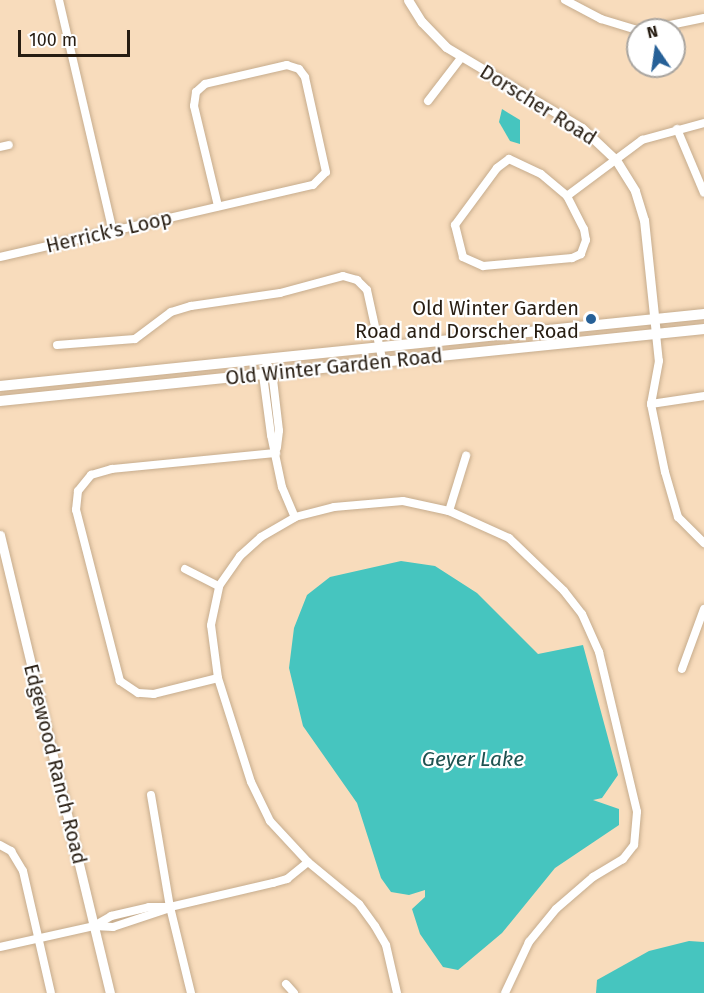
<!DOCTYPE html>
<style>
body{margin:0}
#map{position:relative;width:704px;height:993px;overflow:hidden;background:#f8dcbc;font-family:"Fira Sans",sans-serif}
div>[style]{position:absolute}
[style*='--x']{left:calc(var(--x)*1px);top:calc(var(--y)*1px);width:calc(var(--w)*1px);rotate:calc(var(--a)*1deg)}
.water>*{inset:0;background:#46c5bf}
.roads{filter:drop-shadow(0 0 2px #c6ac8d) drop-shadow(0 0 2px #c6ac8d)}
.minor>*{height:8px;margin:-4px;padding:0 4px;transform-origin:4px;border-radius:4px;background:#fff}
.tertiary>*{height:9px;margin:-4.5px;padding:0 4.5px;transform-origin:4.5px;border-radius:4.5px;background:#fff}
.secondary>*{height:10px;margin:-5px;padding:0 5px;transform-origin:5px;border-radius:5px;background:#fff}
.dots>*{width:16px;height:16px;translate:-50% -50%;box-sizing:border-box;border:3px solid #fff;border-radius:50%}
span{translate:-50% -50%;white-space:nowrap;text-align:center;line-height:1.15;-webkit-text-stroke:4.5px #fff;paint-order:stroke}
.street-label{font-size:20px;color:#271d12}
.poi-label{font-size:20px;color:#271d12}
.right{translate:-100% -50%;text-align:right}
.water-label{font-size:21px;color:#1e5351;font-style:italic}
.north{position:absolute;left:626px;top:18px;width:60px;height:60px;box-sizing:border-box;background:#fff;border:2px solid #a9a5a0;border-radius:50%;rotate:347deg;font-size:16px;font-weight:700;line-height:24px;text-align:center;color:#271d12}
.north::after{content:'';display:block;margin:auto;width:21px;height:27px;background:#266097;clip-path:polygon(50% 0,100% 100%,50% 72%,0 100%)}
.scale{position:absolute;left:18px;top:30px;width:112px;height:27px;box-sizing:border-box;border:3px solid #271d12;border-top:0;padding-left:8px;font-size:18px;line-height:21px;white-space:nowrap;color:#271d12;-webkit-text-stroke:4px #fff;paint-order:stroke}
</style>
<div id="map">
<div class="water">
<div style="clip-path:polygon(502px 109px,520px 120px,520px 144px,510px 141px,499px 122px)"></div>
<div style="clip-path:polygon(401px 561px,435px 566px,477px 593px,538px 654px,583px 645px,618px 775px,602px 798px,593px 800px,619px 809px,619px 825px,555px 868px,502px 933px,458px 970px,443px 967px,420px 934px,412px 909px,425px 897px,425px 890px,409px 895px,391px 892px,381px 878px,357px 803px,303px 726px,289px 668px,294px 628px,307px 595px,330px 577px)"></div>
<div style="clip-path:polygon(689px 941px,704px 942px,704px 993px,596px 993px,597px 980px,649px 951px)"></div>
</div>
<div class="roads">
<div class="minor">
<div style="--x:59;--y:0;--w:238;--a:76.9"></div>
<div style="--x:565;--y:0;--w:41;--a:27.8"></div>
<div style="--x:601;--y:19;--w:39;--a:17"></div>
<div style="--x:646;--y:30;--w:59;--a:-11.7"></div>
<div style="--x:428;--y:101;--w:54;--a:-52.5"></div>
<div style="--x:677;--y:129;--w:69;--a:67.1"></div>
<div style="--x:0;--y:147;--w:9;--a:-13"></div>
<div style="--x:509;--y:159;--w:35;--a:25"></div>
<div style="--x:541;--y:174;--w:34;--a:40"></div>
<div style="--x:567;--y:196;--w:37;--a:63"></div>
<div style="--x:584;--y:229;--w:11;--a:80"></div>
<div style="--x:586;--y:240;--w:15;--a:110"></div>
<div style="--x:581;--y:254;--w:10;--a:156"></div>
<div style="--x:572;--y:258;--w:89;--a:174.9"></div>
<div style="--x:483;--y:266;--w:22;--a:-156"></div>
<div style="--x:463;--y:257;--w:33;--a:-104"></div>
<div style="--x:455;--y:225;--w:71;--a:-53.6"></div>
<div style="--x:497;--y:168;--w:15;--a:-37"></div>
<div style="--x:567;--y:196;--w:94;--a:-36.7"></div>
<div style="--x:642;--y:140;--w:64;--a:-15.3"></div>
<div style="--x:0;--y:257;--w:321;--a:-13"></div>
<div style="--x:313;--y:185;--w:18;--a:-45"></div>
<div style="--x:326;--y:172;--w:97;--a:-102.5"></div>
<div style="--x:305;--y:77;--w:10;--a:-127"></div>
<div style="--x:299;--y:69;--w:13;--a:-162"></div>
<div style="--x:287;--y:65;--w:84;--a:167"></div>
<div style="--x:205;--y:84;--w:12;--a:138"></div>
<div style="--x:196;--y:92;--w:14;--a:98"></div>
<div style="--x:194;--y:106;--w:103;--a:76.5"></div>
<div style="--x:656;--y:334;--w:27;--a:84"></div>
<div style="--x:659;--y:361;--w:44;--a:100.5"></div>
<div style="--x:651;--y:404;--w:69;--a:78.4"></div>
<div style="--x:665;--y:472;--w:47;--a:73.9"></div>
<div style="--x:678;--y:517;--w:37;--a:45"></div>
<div style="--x:57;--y:345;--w:78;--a:-4.4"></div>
<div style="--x:135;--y:339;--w:45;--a:-36.9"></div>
<div style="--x:171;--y:312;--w:21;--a:-17"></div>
<div style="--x:191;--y:306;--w:90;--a:-8.3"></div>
<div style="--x:280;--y:293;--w:65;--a:-15.1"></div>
<div style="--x:343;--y:276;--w:15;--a:16"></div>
<div style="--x:357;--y:280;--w:14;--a:45"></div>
<div style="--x:367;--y:290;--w:75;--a:77.6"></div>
<div style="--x:268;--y:360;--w:16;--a:108"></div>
<div style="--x:263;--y:375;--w:61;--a:82.4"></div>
<div style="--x:271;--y:435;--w:53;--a:78.1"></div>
<div style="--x:282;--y:487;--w:33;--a:67"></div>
<div style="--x:272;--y:371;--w:60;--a:83.3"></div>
<div style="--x:279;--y:431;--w:17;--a:97"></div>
<div style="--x:651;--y:404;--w:54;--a:-8.6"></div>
<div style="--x:449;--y:511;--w:58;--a:-72.8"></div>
<div style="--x:185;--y:569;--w:38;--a:27"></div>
<div style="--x:682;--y:669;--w:64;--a:-69.9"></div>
<div style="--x:218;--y:678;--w:66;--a:166"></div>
<div style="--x:154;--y:694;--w:16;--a:-176"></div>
<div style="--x:138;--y:693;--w:22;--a:-146"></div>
<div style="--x:120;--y:681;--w:177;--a:-104.4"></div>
<div style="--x:76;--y:510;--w:19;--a:-84"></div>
<div style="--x:78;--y:491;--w:21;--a:-51"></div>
<div style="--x:91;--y:475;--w:22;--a:-16"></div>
<div style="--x:112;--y:469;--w:165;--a:-5.6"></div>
<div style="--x:151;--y:795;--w:114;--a:80.4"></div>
<div style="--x:170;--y:907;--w:89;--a:76.3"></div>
<div style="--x:0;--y:845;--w:13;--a:29"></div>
<div style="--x:11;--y:851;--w:23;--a:59"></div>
<div style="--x:23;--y:871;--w:125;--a:77.1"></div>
<div style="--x:94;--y:926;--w:20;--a:-30"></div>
<div style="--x:111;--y:916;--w:39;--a:-13"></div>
<div style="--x:149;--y:907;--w:21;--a:0"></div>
<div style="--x:170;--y:907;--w:106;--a:-13.1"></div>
<div style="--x:273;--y:883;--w:15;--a:-16"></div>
<div style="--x:287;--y:879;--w:27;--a:-39"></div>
<div style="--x:0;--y:947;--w:96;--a:-12.6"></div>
<div style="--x:94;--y:926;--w:19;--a:3"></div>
<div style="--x:113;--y:927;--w:57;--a:-18.4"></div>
<div style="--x:286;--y:984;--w:12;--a:48"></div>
<div style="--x:397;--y:993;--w:49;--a:-102.9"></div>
<div style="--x:386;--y:945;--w:22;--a:-120"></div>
<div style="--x:375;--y:926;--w:27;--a:-126"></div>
<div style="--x:359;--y:904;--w:66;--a:-140.5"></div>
<div style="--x:308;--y:862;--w:56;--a:-132.8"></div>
<div style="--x:270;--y:821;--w:43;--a:-116"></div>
<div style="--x:251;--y:782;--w:109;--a:-107.6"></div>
<div style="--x:218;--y:678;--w:53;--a:-97.5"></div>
<div style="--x:211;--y:625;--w:40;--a:-78"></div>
<div style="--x:219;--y:586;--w:37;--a:-55"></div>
<div style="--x:240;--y:556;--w:28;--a:-42"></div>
<div style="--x:261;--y:537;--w:39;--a:-30"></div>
<div style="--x:295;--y:517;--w:40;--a:-14.4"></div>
<div style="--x:334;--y:507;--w:69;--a:-5"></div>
<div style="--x:403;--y:501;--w:47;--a:12.3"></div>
<div style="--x:449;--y:511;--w:66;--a:24.2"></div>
<div style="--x:509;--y:538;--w:76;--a:43.9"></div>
<div style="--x:564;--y:591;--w:29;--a:52"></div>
<div style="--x:582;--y:614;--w:42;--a:65.9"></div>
<div style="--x:599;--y:652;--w:164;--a:76.6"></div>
<div style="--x:637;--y:812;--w:33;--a:95"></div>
<div style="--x:634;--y:845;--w:18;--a:128"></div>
<div style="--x:623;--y:859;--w:35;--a:149"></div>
<div style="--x:593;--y:877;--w:49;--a:139.1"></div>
<div style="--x:556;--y:909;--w:43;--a:129.3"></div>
<div style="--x:529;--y:942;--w:56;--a:115.2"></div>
</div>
<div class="tertiary">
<div style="--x:408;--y:0;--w:26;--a:58"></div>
<div style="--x:422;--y:22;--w:35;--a:46"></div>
<div style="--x:446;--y:47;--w:158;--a:30.8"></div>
<div style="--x:582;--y:128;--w:47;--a:43.3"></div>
<div style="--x:616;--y:160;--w:36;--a:58"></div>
<div style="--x:635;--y:191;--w:30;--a:73"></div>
<div style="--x:644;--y:220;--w:115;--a:84"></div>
<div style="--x:0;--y:535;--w:471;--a:76.5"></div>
</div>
<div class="secondary">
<div style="--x:0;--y:386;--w:708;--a:-5.84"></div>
<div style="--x:0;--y:401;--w:708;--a:-5.84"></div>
</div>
</div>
<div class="dots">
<div style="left:591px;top:319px;background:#266097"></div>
</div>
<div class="street-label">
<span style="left:538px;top:105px;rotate:32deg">Dorscher Road</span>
<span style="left:109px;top:232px;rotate:-13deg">Herrick's Loop</span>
<span style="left:334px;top:367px;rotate:-6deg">Old Winter Garden Road</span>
<span style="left:55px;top:764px;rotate:76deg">Edgewood Ranch Road</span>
</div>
<div class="poi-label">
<span class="right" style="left:579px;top:320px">Old Winter Garden<br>Road and Dorscher Road</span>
</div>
<div class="water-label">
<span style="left:473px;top:759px">Geyer Lake</span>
</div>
<div class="north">N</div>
<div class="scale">100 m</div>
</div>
